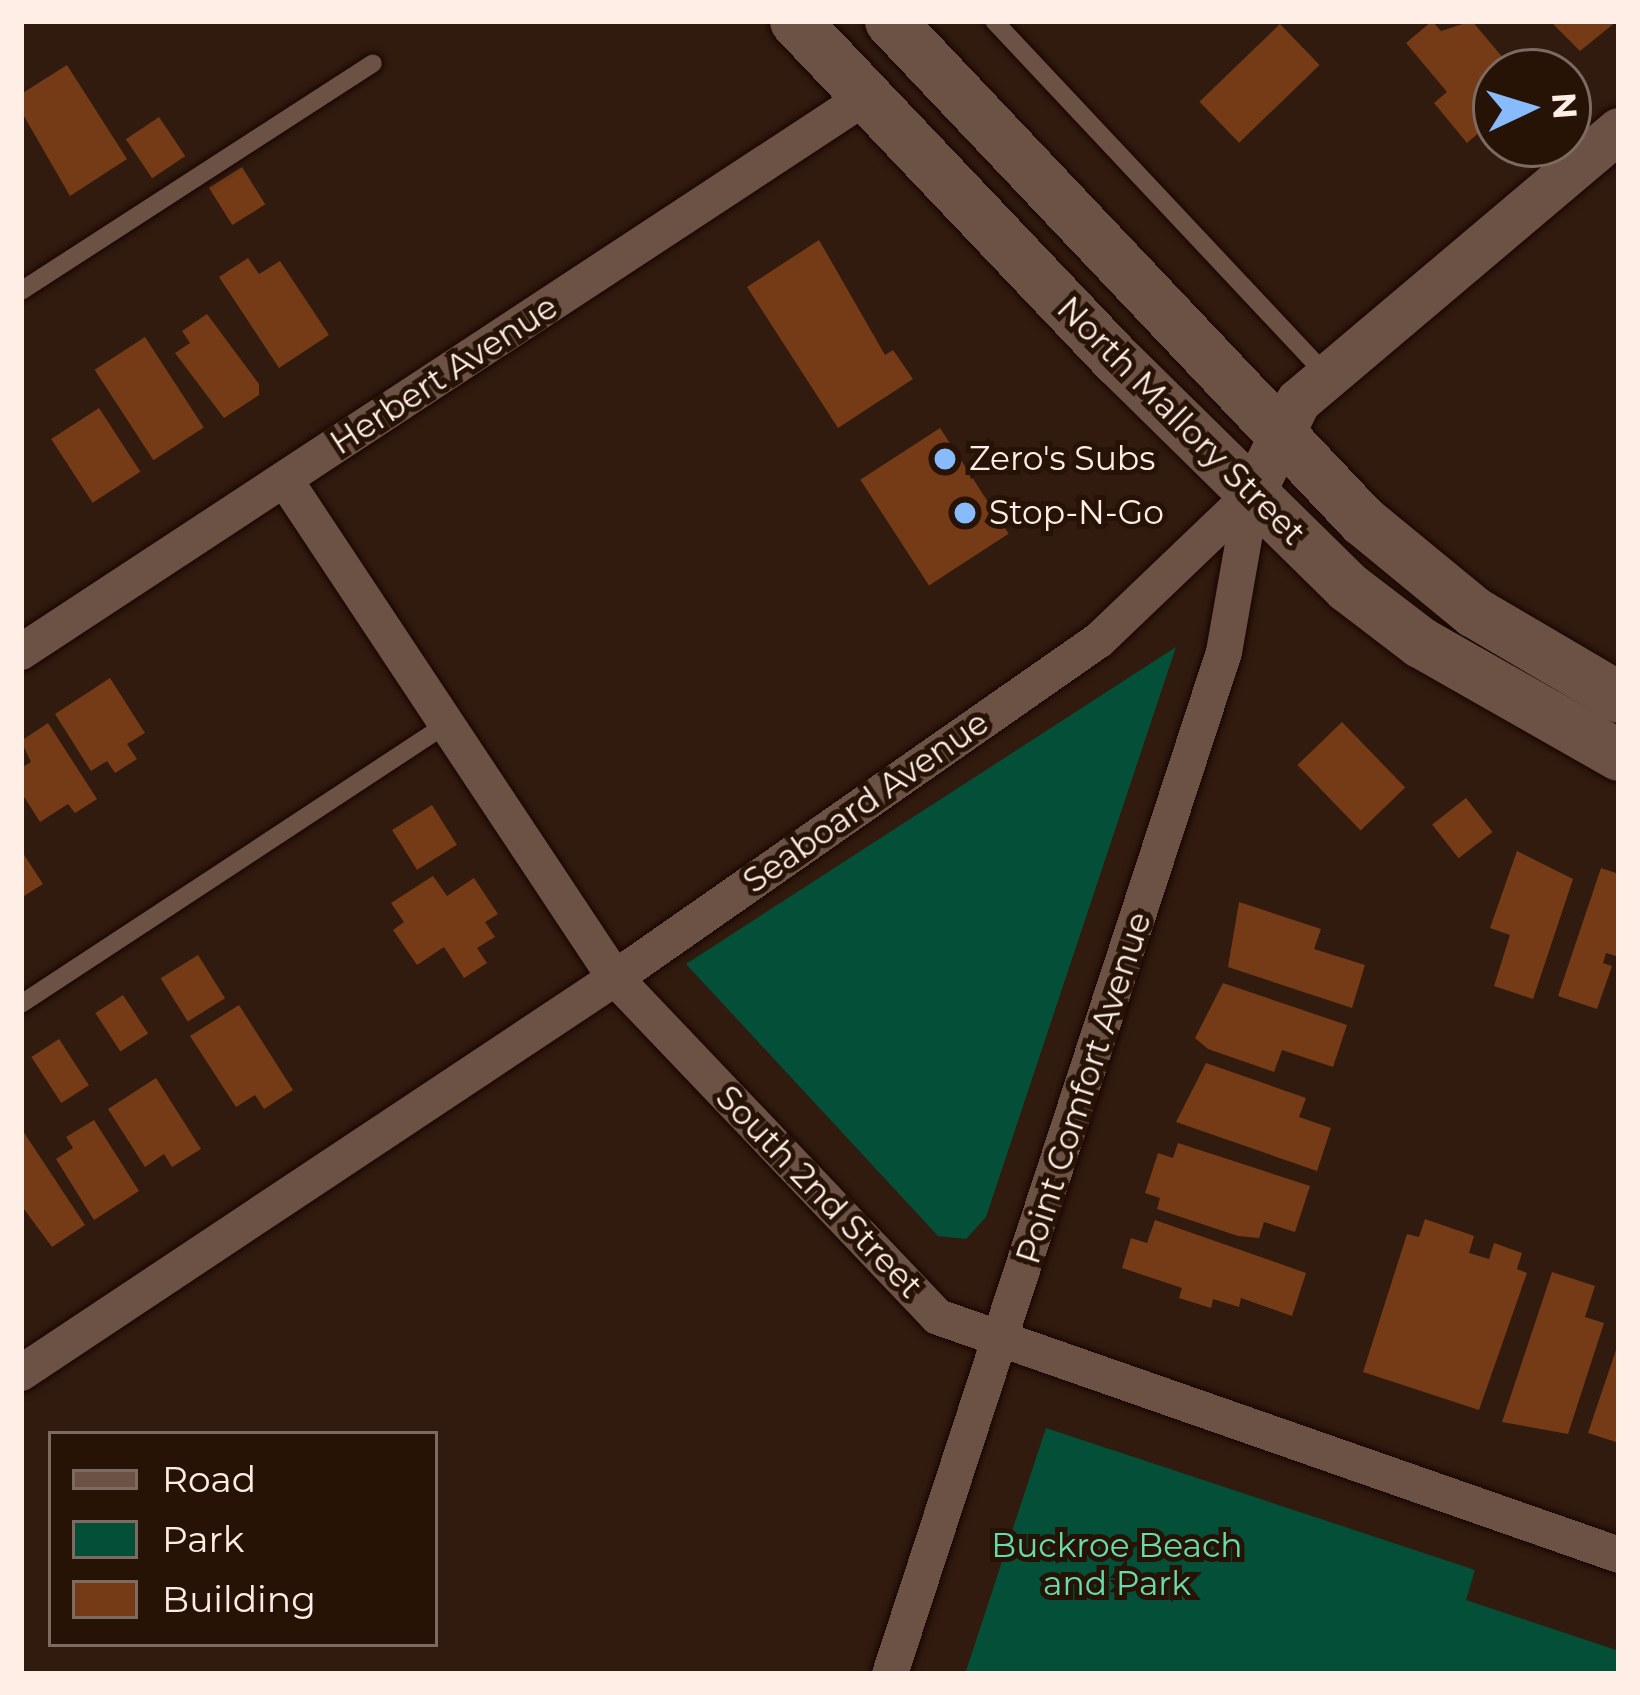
<!DOCTYPE html>
<style>
body{margin:0}
#map{position:relative;width:1640px;height:1695px;overflow:hidden;background:#311b0f;font-family:Montserrat,sans-serif}
div>[style]{position:absolute}
[style*='--x']{left:calc(var(--x)*1px);top:calc(var(--y)*1px);width:calc(var(--w)*1px);rotate:calc(var(--a)*1deg)}
.green>*{inset:0;background:#044f37}
.building>*{inset:0;background:#753a16;transform-origin:0 0}
.roads{filter:drop-shadow(0 0 3px #180500) drop-shadow(0 0 3px #180500)}
.service>*{height:18px;margin:-9px;padding:0 9px;transform-origin:9px;border-radius:9px;background:#6c5245}
.minor>*{height:36px;margin:-18px;padding:0 18px;transform-origin:18px;border-radius:18px;background:#6c5245}
.tertiary>*{height:45px;margin:-22.5px;padding:0 22.5px;transform-origin:22.5px;border-radius:22.5px;background:#6c5245}
.secondary>*{height:51px;margin:-25.5px;padding:0 25.5px;transform-origin:25.5px;border-radius:25.5px;background:#6c5245}
.dots>*{width:33px;height:33px;translate:-50% -50%;box-sizing:border-box;border:6px solid #271206;border-radius:50%}
span{translate:-50% -50%;white-space:nowrap;text-align:center;line-height:1.15;-webkit-text-stroke:10px #271206;paint-order:stroke}
.street-label{font-size:33px;color:#feeee6}
.poi-label{font-size:33px;color:#feeee6}
.left{translate:0 -50%;text-align:left}
.park-label{font-size:33px;color:#68dbad}
.frame{position:absolute;inset:0;border:24px solid #feeee6;pointer-events:none}
.legend{position:absolute;left:48px;top:1431px;width:390px;height:216px;box-sizing:border-box;background:#271206;border:3px solid #7d6a60;margin:0;padding:15px 21px;list-style:none;font-size:36px;color:#feeee6}
.legend li{display:flex;align-items:center;gap:24px;height:60px}
.legend b{width:60px;border:3px solid #7d6a60}
.north{position:absolute;left:1472px;top:48px;width:120px;height:120px;box-sizing:border-box;background:#271206;border:3px solid #7d6a60;border-radius:50%;rotate:86deg;font-size:33px;font-weight:700;line-height:48px;text-align:center;color:#feeee6}
.north::after{content:'';display:block;margin:auto;width:42px;height:54px;background:#87bbfc;clip-path:polygon(50% 0,100% 100%,50% 72%,0 100%)}
</style>
<div id="map">
<div class="green">
<div style="clip-path:polygon(1176px 647px,986px 1217px,966px 1239px,938px 1236px,686px 964px)"></div>
<div style="clip-path:polygon(1046px 1428px,1475px 1570px,1466px 1600px,1619px 1651px,1619px 1674px,965px 1674px)"></div>
</div>
<div class="building">
<div style="clip-path:polygon(1432px 21px,1441px 31px,1472px 21px,1515px 72px,1496px 72px,1496px 118px,1467px 143px,1434px 103px,1447px 92px,1406px 43px)"></div>
<div style="clip-path:polygon(1550px 21px,1617px 21px,1580px 51px)"></div>
<div style="left:1280px;top:24px;width:57px;height:112px;rotate:46deg"></div>
<div style="clip-path:polygon(67px 65px,127px 159px,70px 196px,21px 111px,21px 94px)"></div>
<div style="left:159px;top:117px;width:47px;height:40px;rotate:56deg"></div>
<div style="left:242px;top:167px;width:44px;height:39px;rotate:58deg"></div>
<div style="clip-path:polygon(819px 240px,885px 355px,893px 350px,913px 379px,838px 428px,747px 287px)"></div>
<div style="clip-path:polygon(248px 258px,259px 274px,280px 261px,329px 335px,279px 368px,219px 277px)"></div>
<div style="clip-path:polygon(207px 314px,259px 384px,259px 395px,224px 418px,175px 353px,190px 343px,182px 331px)"></div>
<div style="left:145px;top:337px;width:108px;height:60px;rotate:57deg"></div>
<div style="left:99px;top:408px;width:76px;height:57px;rotate:57deg"></div>
<div style="left:940px;top:428px;width:126px;height:95px;rotate:57deg"></div>
<div style="clip-path:polygon(110px 678px,145px 733px,127px 744px,137px 759px,115px 773px,107px 761px,91px 771px,55px 714px)"></div>
<div style="left:1342px;top:722px;width:91px;height:62px;rotate:46deg"></div>
<div style="clip-path:polygon(48px 723px,97px 799px,75px 813px,68px 804px,40px 822px,21px 792px,21px 768px,31px 762px,21px 741px)"></div>
<div style="left:1466px;top:798px;width:43px;height:43px;rotate:52deg"></div>
<div style="left:432px;top:805px;width:47px;height:47px;rotate:58deg"></div>
<div style="clip-path:polygon(21px 850px,43px 884px,21px 898px)"></div>
<div style="clip-path:polygon(1517px 851px,1573px 879px,1533px 999px,1494px 986px,1510px 935px,1490px 928px)"></div>
<div style="clip-path:polygon(1601px 868px,1619px 874px,1619px 957px,1606px 953px,1603px 963px,1612px 966px,1597px 1009px,1558px 996px)"></div>
<div style="clip-path:polygon(433px 876px,447px 896px,474px 878px,498px 914px,485px 922px,495px 937px,477px 948px,487px 963px,464px 978px,444px 947px,417px 965px,393px 930px,404px 922px,391px 903px)"></div>
<div style="clip-path:polygon(1239px 902px,1321px 929px,1314px 949px,1365px 965px,1352px 1008px,1228px 967px)"></div>
<div style="left:198px;top:955px;width:51px;height:44px;rotate:58deg"></div>
<div style="clip-path:polygon(1223px 983px,1347px 1025px,1333px 1067px,1282px 1050px,1274px 1072px,1208px 1049px,1195px 1038px)"></div>
<div style="left:123px;top:995px;width:46px;height:33px;rotate:57deg"></div>
<div style="clip-path:polygon(239px 1005px,293px 1090px,264px 1109px,255px 1095px,236px 1107px,190px 1036px)"></div>
<div style="left:59px;top:1039px;width:55px;height:33px;rotate:57deg"></div>
<div style="clip-path:polygon(1206px 1063px,1306px 1098px,1299px 1117px,1331px 1128px,1317px 1171px,1176px 1122px)"></div>
<div style="clip-path:polygon(156px 1078px,201px 1149px,172px 1167px,164px 1154px,145px 1167px,108px 1109px)"></div>
<div style="clip-path:polygon(94px 1120px,139px 1191px,94px 1220px,56px 1159px,73px 1148px,66px 1137px)"></div>
<div style="clip-path:polygon(21px 1128px,85px 1225px,52px 1247px,21px 1205px)"></div>
<div style="clip-path:polygon(1178px 1143px,1310px 1186px,1295px 1232px,1264px 1222px,1259px 1238px,1238px 1236px,1157px 1209px,1160px 1198px,1145px 1193px,1158px 1153px,1173px 1158px)"></div>
<div style="clip-path:polygon(1425px 1219px,1474px 1236px,1469px 1253px,1489px 1259px,1494px 1243px,1522px 1253px,1517px 1269px,1527px 1273px,1479px 1410px,1363px 1372px,1407px 1234px,1419px 1237px)"></div>
<div style="clip-path:polygon(1155px 1220px,1306px 1273px,1292px 1316px,1241px 1298px,1239px 1307px,1213px 1299px,1211px 1308px,1179px 1298px,1182px 1288px,1122px 1268px,1131px 1238px,1147px 1243px)"></div>
<div style="clip-path:polygon(1552px 1272px,1595px 1286px,1585px 1317px,1604px 1323px,1568px 1434px,1502px 1422px)"></div>
<div style="clip-path:polygon(1618px 1344px,1619px 1344px,1619px 1443px,1588px 1433px)"></div>
</div>
<div class="roads">
<div class="service">
<div style="--x:994;--y:21;--w:485;--a:46.8"></div>
<div style="--x:21;--y:291;--w:419;--a:-32.9"></div>
<div style="--x:21;--y:1004;--w:510;--a:-33.32"></div>
</div>
<div class="minor">
<div style="--x:285;--y:480;--w:597;--a:56.47"></div>
<div style="--x:615;--y:978;--w:468;--a:46.4"></div>
<div style="--x:938;--y:1317;--w:721;--a:19.26"></div>
<div style="--x:21;--y:652;--w:1012;--a:-33.31"></div>
<div style="--x:21;--y:1373;--w:713;--a:-33.62"></div>
<div style="--x:615;--y:978;--w:590;--a:-34.93"></div>
<div style="--x:1099;--y:640;--w:211;--a:-43.7"></div>
<div style="--x:890;--y:1674;--w:1075;--a:-71.9"></div>
<div style="--x:1224;--y:652;--w:160;--a:-80"></div>
</div>
<div class="tertiary">
<div style="--x:1252;--y:494;--w:104;--a:-63.7"></div>
<div style="--x:1298;--y:401;--w:420;--a:-40.2"></div>
</div>
<div class="secondary">
<div style="--x:795;--y:21;--w:469;--a:46.5"></div>
<div style="--x:1118;--y:361;--w:322;--a:44.5"></div>
<div style="--x:1348;--y:587;--w:91;--a:37.4"></div>
<div style="--x:1420;--y:642;--w:229;--a:29.6"></div>
<div style="--x:890;--y:21;--w:687;--a:46.59"></div>
<div style="--x:1362;--y:520;--w:145;--a:39.4"></div>
<div style="--x:1474;--y:612;--w:168;--a:30.4"></div>
</div>
</div>
<div class="dots">
<div style="left:945px;top:459px;background:#87bbfc"></div>
<div style="left:965px;top:513px;background:#87bbfc"></div>
</div>
<div class="street-label">
<span style="left:444px;top:375px;rotate:-33deg">Herbert Avenue</span>
<span style="left:1181px;top:421px;rotate:45deg">North Mallory Street</span>
<span style="left:866px;top:802px;rotate:-35deg">Seaboard Avenue</span>
<span style="left:1084px;top:1088px;rotate:-72deg">Point Comfort Avenue</span>
<span style="left:819px;top:1192px;rotate:46deg">South 2nd Street</span>
</div>
<div class="poi-label">
<span class="left" style="left:969px;top:459px">Zero's Subs</span>
<span class="left" style="left:989px;top:513px">Stop-N-Go</span>
</div>
<div class="park-label">
<span style="left:1117px;top:1565px">Buckroe Beach<br>and Park</span>
</div>
<div class="frame"></div>
<ul class="legend">
<li><b style="height:15px;background:#6c5245"></b>Road</li>
<li><b style="height:33px;background:#044f37"></b>Park</li>
<li><b style="height:33px;background:#753a16"></b>Building</li>
</ul>
<div class="north">N</div>
</div>
